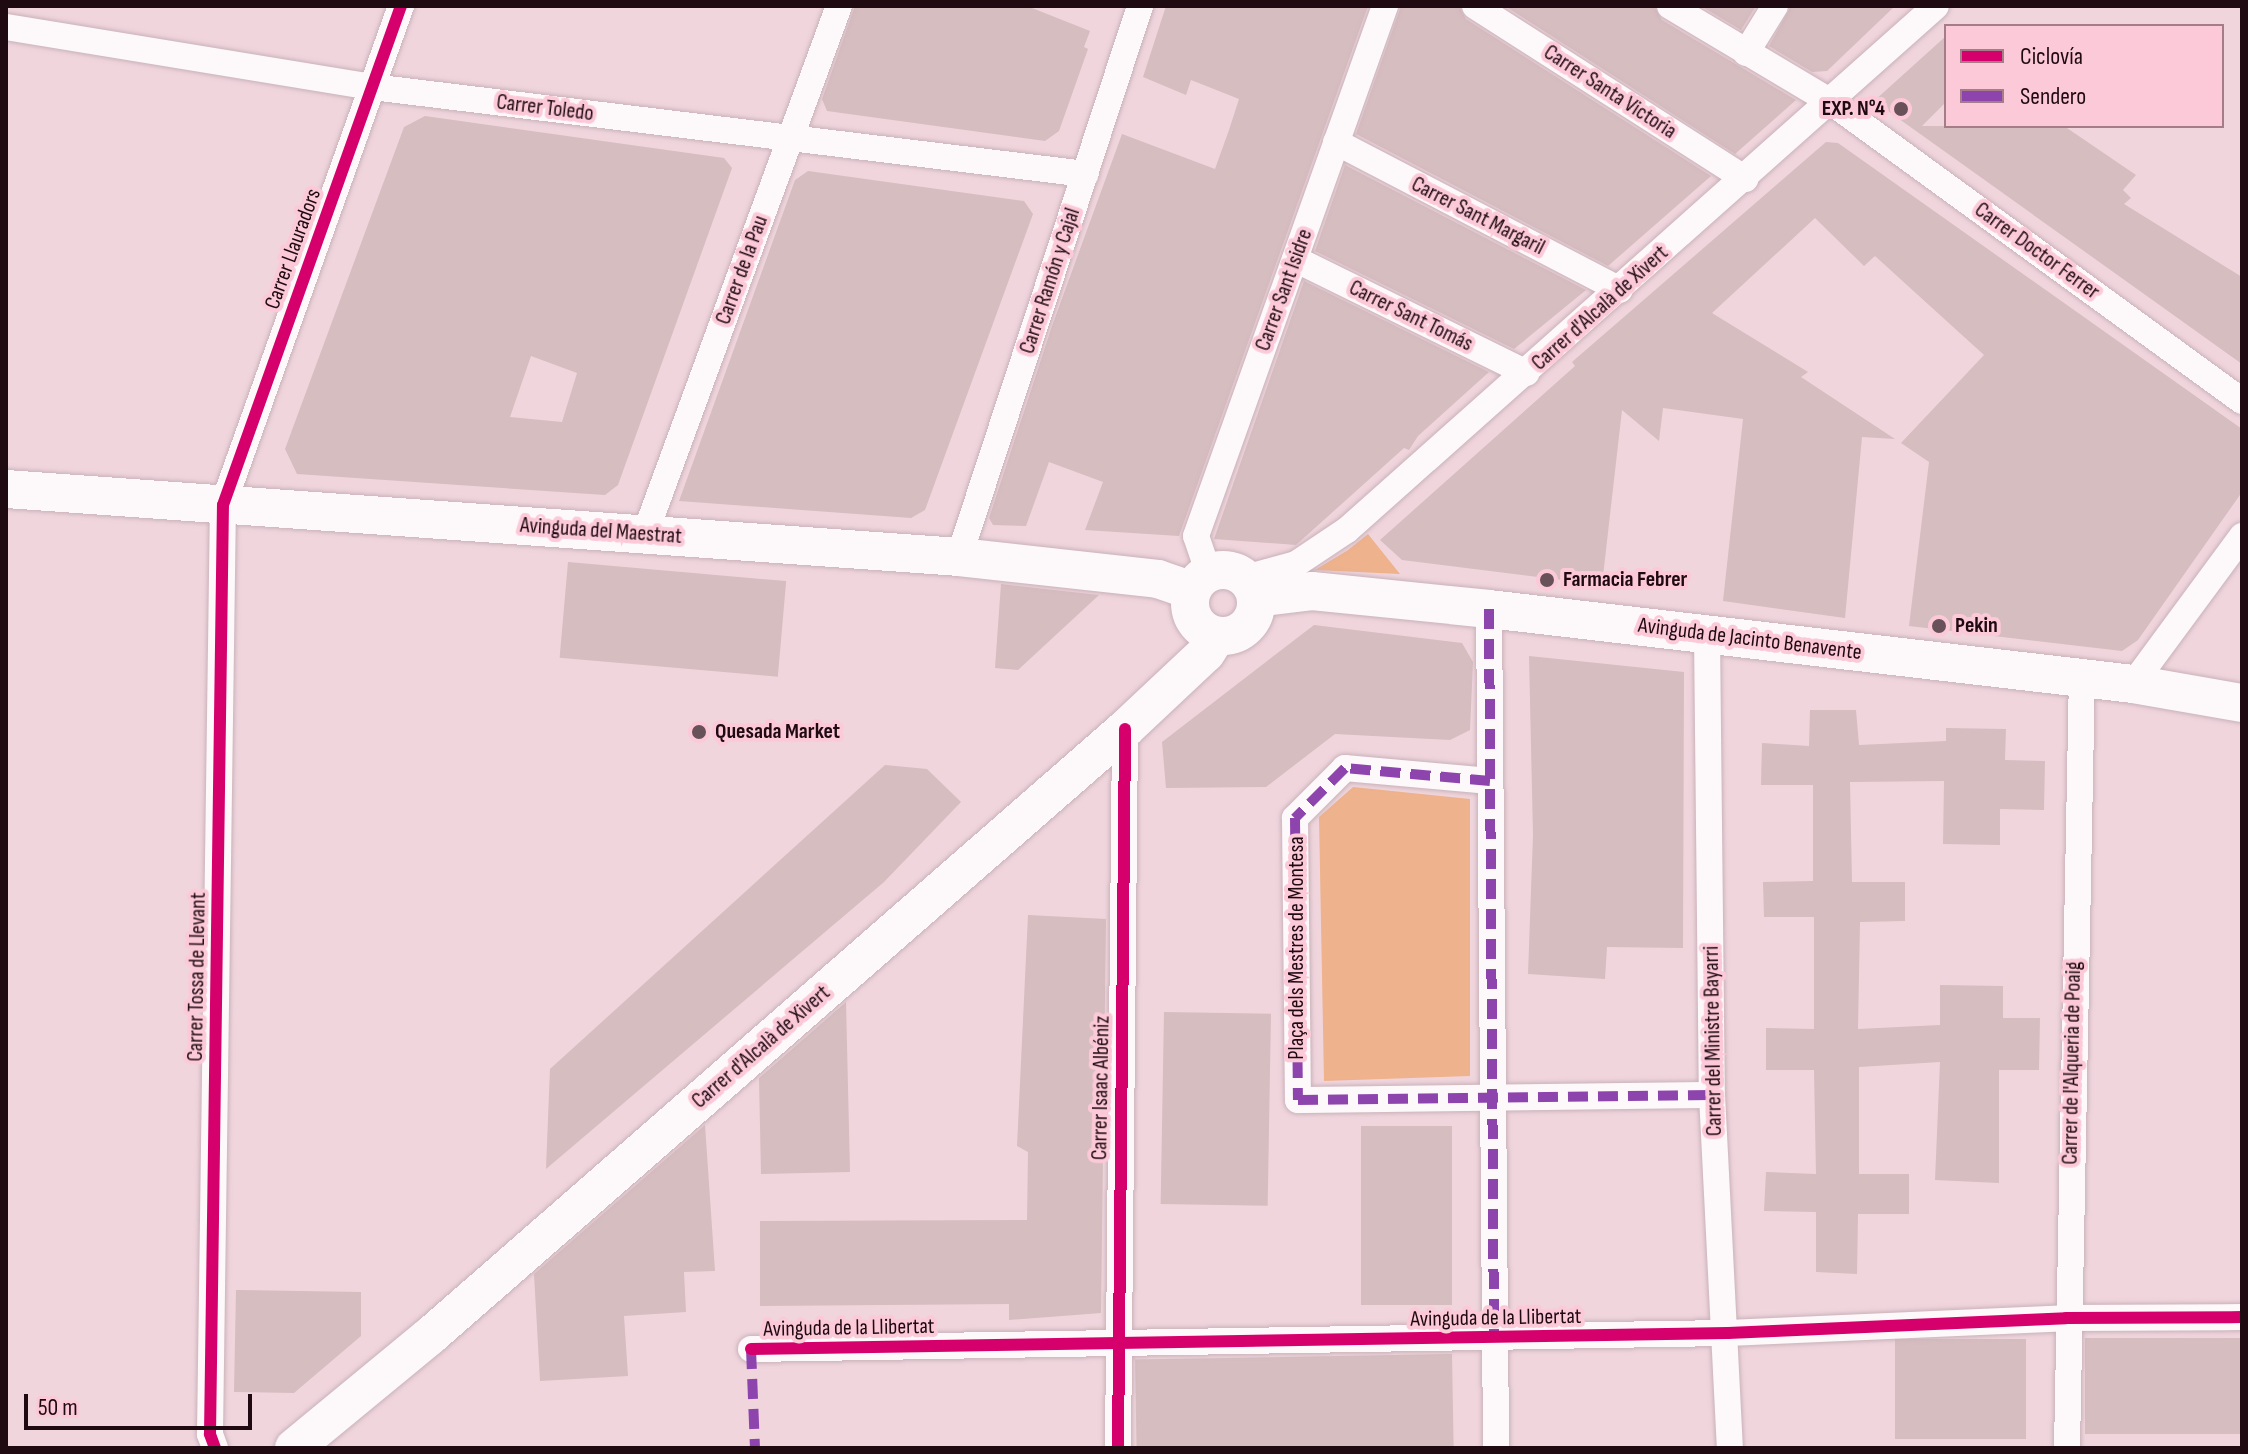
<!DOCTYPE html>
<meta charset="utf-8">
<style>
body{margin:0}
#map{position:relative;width:2248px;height:1454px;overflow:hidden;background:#f0d5dd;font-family:"Sofia Sans Condensed",sans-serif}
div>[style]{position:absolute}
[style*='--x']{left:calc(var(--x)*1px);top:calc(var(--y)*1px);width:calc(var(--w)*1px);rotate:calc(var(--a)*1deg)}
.green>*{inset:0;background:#eeb28c}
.building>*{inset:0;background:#d6bdc0;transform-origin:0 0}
.roads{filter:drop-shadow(0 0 2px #c9b2b9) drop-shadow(0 0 2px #c9b2b9)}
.street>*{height:26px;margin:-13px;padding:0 13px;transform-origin:13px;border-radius:13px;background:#fdf9fa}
.secondary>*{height:38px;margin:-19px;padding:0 19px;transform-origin:19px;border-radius:19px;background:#fdf9fa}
.secondary>.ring{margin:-19px;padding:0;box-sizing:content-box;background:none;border:38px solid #fdf9fa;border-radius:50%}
.quiet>*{height:10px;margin-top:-5px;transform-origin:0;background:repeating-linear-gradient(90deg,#8e44ad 0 20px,transparent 0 30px)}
.cycleway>*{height:12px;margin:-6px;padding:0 6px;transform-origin:6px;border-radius:6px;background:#d6006c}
.dots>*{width:22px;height:22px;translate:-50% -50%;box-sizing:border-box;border:4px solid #fcc9d8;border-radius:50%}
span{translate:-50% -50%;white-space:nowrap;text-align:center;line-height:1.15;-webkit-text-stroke:8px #fcc9d8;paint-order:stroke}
.street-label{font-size:22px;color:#200a12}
.poi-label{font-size:22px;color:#200a12;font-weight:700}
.right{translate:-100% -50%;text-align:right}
.left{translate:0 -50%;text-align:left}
.frame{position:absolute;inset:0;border:8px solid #200a12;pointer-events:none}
.legend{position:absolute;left:1944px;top:24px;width:280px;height:104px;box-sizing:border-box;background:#fcc9d8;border:2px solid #a47d89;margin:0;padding:10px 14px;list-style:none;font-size:24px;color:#200a12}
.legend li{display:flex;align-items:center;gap:16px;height:40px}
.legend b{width:40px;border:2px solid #a47d89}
.scale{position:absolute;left:24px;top:1394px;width:228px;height:36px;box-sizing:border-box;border:4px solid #200a12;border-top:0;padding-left:10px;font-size:24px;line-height:28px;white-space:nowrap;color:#200a12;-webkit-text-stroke:6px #fcc9d8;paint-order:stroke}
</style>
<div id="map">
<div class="green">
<div style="clip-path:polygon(1368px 534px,1400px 574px,1315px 570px,1348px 550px)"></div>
<div style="clip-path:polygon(1353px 787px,1470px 799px,1470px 1076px,1324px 1081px,1319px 817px)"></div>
</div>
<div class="building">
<div style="clip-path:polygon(855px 6px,1027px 6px,1090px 31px,1084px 47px,1088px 49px,1059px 131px,1045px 141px,827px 111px,822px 99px)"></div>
<div style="clip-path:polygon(1166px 6px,1368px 6px,1179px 536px,1085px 530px,1103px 482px,1049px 462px,1026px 526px,993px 525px,989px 518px,1052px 326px,1122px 134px,1215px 169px,1229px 130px,1239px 99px,1191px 80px,1186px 95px,1143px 77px)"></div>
<div style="clip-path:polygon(1401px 6px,1459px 6px,1466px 19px,1711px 176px,1608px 266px,1356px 134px)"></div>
<div style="clip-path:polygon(1505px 6px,1654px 6px,1662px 20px,1796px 100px,1735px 154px)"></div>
<div style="clip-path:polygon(1701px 6px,1756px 6px,1741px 30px)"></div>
<div style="clip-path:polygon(1791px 6px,1895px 6px,1827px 71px,1812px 72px,1769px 46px)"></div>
<div style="clip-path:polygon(1946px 36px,1946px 102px,1922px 126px,2064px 126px,2136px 175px,2123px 190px,2131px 198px,2124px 204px,2242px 277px,2242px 364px,1874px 101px)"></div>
<div style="clip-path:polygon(evenodd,425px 116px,724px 158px,732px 168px,618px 485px,605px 495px,297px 474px,285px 449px,404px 127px,425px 116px,531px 356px,577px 373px,562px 422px,510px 417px,531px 356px)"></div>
<div style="clip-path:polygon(1826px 142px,1838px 143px,2242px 429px,2242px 492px,2138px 640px,2122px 651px,1909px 626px,1929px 462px,1901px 443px,1984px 355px,1875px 256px,1864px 266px,1815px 218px,1712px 313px,1808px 372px,1801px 377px,1895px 439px,1862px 437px,1845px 618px,1723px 601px,1743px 419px,1663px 408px,1659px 441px,1622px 410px,1602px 585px,1402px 560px,1380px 540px,1575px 366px,1572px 362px)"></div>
<div style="clip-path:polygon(1345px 165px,1586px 290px,1514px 349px,1315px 251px)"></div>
<div style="clip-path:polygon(808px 171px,1024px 201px,1033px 214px,925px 510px,911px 518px,679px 501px,795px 180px)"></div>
<div style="clip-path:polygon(1304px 281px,1489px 372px,1418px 436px,1409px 450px,1404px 448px,1296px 545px,1214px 539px)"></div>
<div style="left:568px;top:562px;width:219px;height:96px;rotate:5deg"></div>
<div style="clip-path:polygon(1001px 584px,1099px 595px,1018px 670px,995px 668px)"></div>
<div style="clip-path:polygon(1314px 625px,1462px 643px,1473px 662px,1470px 730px,1450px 740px,1335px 734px,1266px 787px,1166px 788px,1162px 742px)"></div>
<div style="clip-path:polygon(1529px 656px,1684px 672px,1683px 948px,1607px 947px,1605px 979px,1528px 974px,1533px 835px)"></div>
<div style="clip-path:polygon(1810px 710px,1856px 710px,1859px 745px,1946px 741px,1946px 728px,2006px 729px,2005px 760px,2045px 761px,2044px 810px,2000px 809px,2000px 845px,1943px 844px,1944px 781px,1850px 782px,1852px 882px,1905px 882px,1905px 921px,1860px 922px,1858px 1029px,1940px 1025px,1940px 985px,2003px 986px,2003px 1018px,2040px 1018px,2039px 1070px,1999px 1070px,1999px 1183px,1935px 1180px,1940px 1062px,1859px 1067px,1859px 1174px,1909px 1174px,1909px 1214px,1858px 1214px,1857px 1274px,1816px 1272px,1816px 1212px,1764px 1211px,1766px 1172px,1816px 1174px,1814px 1070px,1766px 1070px,1766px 1028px,1814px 1029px,1814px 917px,1764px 917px,1763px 882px,1813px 881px,1813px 785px,1761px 785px,1762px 743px,1809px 746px)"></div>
<div style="clip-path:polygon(885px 765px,927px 769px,961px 802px,884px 882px,546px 1169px,550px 1069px)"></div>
<div style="clip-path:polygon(1028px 915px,1106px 919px,1101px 1313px,1009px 1320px,1009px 1304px,760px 1306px,760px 1221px,1027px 1220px,1028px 1152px,1017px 1146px)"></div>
<div style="clip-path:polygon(846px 1002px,850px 1172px,761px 1174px,759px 1078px)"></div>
<div style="left:1164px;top:1012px;width:107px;height:192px;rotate:1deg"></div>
<div style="clip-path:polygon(705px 1125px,715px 1271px,684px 1272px,686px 1312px,624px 1316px,628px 1376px,540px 1381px,534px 1274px)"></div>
<div style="left:1361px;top:1126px;width:91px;height:179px"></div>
<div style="clip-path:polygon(236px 1290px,361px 1292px,361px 1336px,294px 1393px,234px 1392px)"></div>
<div style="left:2085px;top:1338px;width:157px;height:96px"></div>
<div style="left:2026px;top:1339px;width:100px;height:131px;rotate:90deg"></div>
<div style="left:1452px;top:1354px;width:93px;height:317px;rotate:89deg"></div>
</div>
<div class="roads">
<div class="street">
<div style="--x:1475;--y:6;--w:321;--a:32.6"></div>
<div style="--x:1670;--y:6;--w:187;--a:30.8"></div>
<div style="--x:1831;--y:102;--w:508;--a:36.04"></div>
<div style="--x:6;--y:27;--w:371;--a:9.3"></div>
<div style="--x:372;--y:87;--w:719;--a:6.95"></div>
<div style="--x:1746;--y:53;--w:55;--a:-58.3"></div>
<div style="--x:1336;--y:142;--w:320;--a:27.5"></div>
<div style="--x:1295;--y:259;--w:258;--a:26.2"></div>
<div style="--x:645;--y:534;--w:563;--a:-69.83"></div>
<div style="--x:959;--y:557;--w:580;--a:-71.81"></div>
<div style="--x:1209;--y:574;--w:40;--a:-108.9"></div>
<div style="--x:1196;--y:536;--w:563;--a:-70.37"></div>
<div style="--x:1245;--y:578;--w:53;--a:-15.4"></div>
<div style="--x:1296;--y:564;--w:61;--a:-33.7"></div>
<div style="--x:1347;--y:530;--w:788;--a:-41.66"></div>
<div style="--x:1489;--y:609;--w:839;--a:89.52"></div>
<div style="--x:1707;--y:634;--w:461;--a:89.4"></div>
<div style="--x:1712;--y:1095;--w:353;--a:87.1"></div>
<div style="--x:2133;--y:684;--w:184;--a:-53.6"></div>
<div style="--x:1490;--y:781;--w:146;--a:-174.9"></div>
<div style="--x:1345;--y:768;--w:71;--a:135"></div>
<div style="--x:1295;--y:818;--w:282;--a:89.4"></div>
<div style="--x:1298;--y:1100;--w:414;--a:-0.7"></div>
<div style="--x:751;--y:1349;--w:977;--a:-0.94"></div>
<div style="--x:1728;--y:1333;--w:338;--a:-2.5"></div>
<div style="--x:2066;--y:1318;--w:176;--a:-0.3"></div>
<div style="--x:215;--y:1448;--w:15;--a:-110"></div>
<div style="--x:210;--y:1434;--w:929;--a:-89.2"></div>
<div style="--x:223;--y:505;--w:530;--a:-70.37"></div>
<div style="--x:1118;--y:1448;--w:719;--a:-89.44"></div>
<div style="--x:2067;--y:1448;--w:771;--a:-88.89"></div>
</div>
<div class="secondary">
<div style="--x:6;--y:489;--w:955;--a:4.08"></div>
<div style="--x:959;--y:557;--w:200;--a:6.3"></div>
<div style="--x:1158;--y:579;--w:36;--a:19"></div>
<div class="ring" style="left:1190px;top:570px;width:28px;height:28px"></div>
<div style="--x:1256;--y:598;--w:56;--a:-7.1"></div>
<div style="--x:1312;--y:591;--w:178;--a:5.8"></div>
<div style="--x:1489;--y:609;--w:648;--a:6.64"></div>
<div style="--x:2133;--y:684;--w:111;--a:9.9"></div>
<div style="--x:294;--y:1448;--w:176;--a:-39.5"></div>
<div style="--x:430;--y:1336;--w:923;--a:-41.13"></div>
<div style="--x:1125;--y:729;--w:111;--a:-43.2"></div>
<div style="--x:1206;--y:653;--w:20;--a:-57"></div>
</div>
</div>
<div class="quiet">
<div style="--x:1489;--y:609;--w:729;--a:89.61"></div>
<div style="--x:1490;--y:781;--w:146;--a:-174.9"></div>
<div style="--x:1345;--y:768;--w:71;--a:135"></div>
<div style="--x:1295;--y:818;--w:282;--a:89.4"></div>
<div style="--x:1298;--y:1100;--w:414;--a:-0.7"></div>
<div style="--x:751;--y:1349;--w:99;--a:87.7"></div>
</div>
<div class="cycleway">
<div style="--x:751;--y:1349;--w:977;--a:-0.94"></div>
<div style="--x:1728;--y:1333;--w:338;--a:-2.5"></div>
<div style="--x:2066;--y:1318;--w:176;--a:-0.3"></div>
<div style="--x:215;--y:1448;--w:15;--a:-110"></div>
<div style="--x:210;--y:1434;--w:929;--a:-89.2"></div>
<div style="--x:223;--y:505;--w:530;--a:-70.37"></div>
<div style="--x:1118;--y:1448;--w:719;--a:-89.44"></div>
</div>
<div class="dots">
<div style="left:1901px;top:109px;background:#695159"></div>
<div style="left:1547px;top:580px;background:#695159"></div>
<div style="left:1939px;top:626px;background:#695159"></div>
<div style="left:699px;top:732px;background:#695159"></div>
</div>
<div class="street-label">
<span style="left:1610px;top:92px;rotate:33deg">Carrer Santa Victoria</span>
<span style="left:545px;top:108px;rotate:7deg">Carrer Toledo</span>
<span style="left:1478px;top:216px;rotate:27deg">Carrer Sant Margaril</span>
<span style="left:293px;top:249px;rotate:-70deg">Carrer Llauradors</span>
<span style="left:2037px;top:251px;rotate:36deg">Carrer Doctor Ferrer</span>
<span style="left:742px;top:270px;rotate:-70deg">Carrer de la Pau</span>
<span style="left:1050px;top:281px;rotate:-72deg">Carrer Ramón y Cajal</span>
<span style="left:1284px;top:290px;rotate:-70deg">Carrer Sant Isidre</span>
<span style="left:1600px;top:308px;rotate:-42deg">Carrer d'Alcalà de Xivert</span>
<span style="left:1411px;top:316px;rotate:26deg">Carrer Sant Tomás</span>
<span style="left:601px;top:531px;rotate:4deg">Avinguda del Maestrat</span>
<span style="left:1750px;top:639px;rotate:7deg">Avinguda de Jacinto Benavente</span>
<span style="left:1297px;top:948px;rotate:-90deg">Plaça dels Mestres de Montesa</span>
<span style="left:197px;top:977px;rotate:-89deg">Carrer Tossa de Llevant</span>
<span style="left:1713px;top:1041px;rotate:-91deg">Carrer del Ministre Bayarri</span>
<span style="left:761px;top:1047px;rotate:-41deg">Carrer d'Alcalà de Xivert</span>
<span style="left:2072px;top:1063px;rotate:-89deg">Carrer de l'Alqueria de Poaig</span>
<span style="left:1101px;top:1088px;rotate:-89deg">Carrer Isaac Albéniz</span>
<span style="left:1496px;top:1318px;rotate:-1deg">Avinguda de la Llibertat</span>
<span style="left:849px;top:1328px;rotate:-1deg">Avinguda de la Llibertat</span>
</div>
<div class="poi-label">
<span class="right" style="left:1885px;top:109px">EXP. N°4</span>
<span class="left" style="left:1563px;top:580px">Farmacia Febrer</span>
<span class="left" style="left:1955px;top:626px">Pekin</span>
<span class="left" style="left:715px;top:732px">Quesada Market</span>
</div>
<div class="frame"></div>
<ul class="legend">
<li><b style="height:10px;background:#d6006c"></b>Ciclovía</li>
<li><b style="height:10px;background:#8e44ad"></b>Sendero</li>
</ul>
<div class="scale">50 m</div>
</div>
